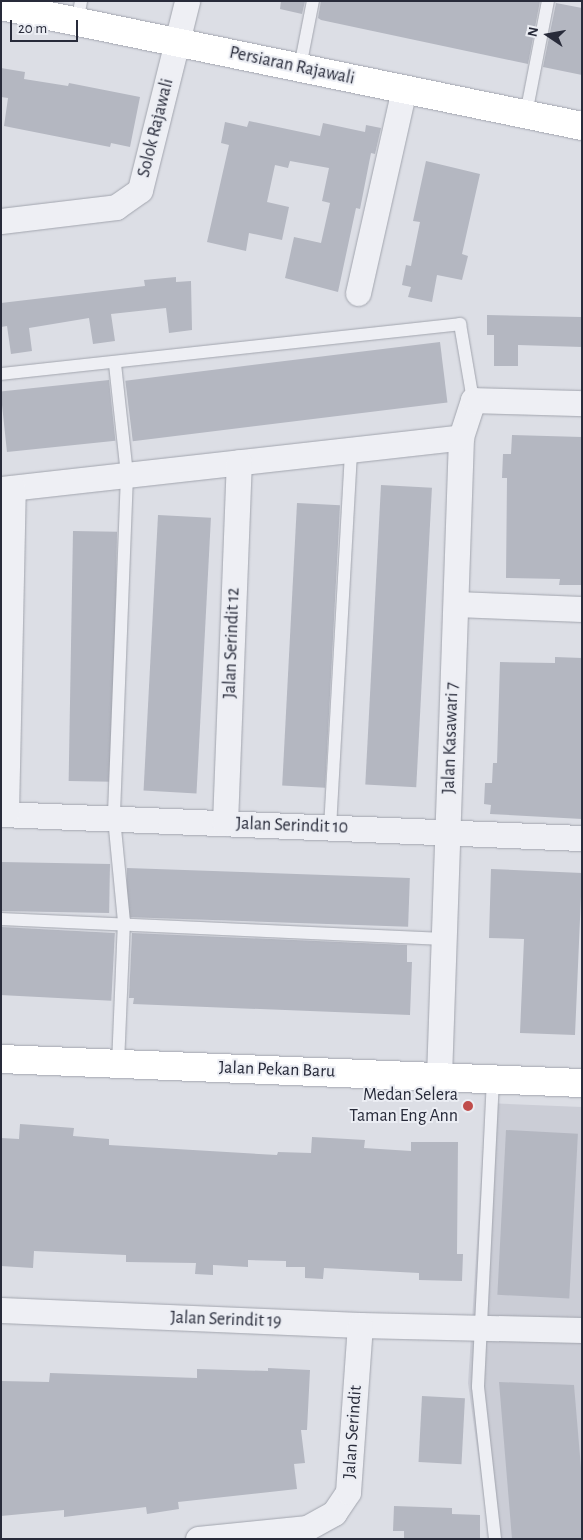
<!DOCTYPE html>
<style>
body{margin:0}
#map{position:relative;width:583px;height:1540px;overflow:hidden;background:#dcdee5;font-family:"Alegreya Sans",sans-serif}
div>[style]{position:absolute}
[style*='--x']{left:calc(var(--x)*1px);top:calc(var(--y)*1px);width:calc(var(--w)*1px);rotate:calc(var(--a)*1deg)}
.built>*{inset:0;background:#cbcdd6}
.building>*{inset:0;background:#b4b7c1;transform-origin:0 0}
.roads{filter:drop-shadow(0 0 1px #a2a5ae) drop-shadow(0 0 1px #a2a5ae)}
.lane>*{height:12px;margin:-6px;padding:0 6px;transform-origin:6px;border-radius:6px;background:#eeeff4}
.street>*{height:25px;margin:-12.5px;padding:0 12.5px;transform-origin:12.5px;border-radius:12.5px;background:#eeeff4}
.secondary>*{height:28px;margin:-14px;padding:0 14px;transform-origin:14px;border-radius:14px;background:#fff}
.dots>*{width:14px;height:14px;translate:-50% -50%;box-sizing:border-box;border:2px solid #ebedf3;border-radius:50%}
span{translate:-50% -50%;white-space:nowrap;text-align:center;line-height:1.15;-webkit-text-stroke:4px #ebedf3;paint-order:stroke}
.street-label{font-size:18px;color:#282b3a}
.poi-label{font-size:18px;color:#282b3a}
.right{translate:-100% -50%;text-align:right}
.frame{position:absolute;inset:0;border:2px solid #282b3a;pointer-events:none}
.north{position:absolute;left:523px;top:10px;width:50px;height:50px;-webkit-text-stroke:4px #ebedf3;paint-order:stroke;rotate:282deg;font-size:14px;font-weight:700;line-height:20px;text-align:center;color:#282b3a}
.north::after{content:'';display:block;margin:auto;width:18px;height:22px;background:#282b3a;clip-path:polygon(50% 0,100% 100%,50% 72%,0 100%)}
.scale{position:absolute;left:10px;top:20px;width:68px;height:22px;box-sizing:border-box;border:2px solid #282b3a;border-top:0;padding-left:6px;font-size:15px;line-height:18px;white-space:nowrap;color:#282b3a;-webkit-text-stroke:4px #ebedf3;paint-order:stroke}
</style>
<div id="map">
<div class="built">
<div style="clip-path:polygon(486px 1103px,582px 1107px,582px 1539px,490px 1539px,468px 1383px)"></div>
</div>
<div class="building">
<div style="clip-path:polygon(281px 1px,305px 1px,302px 14px,280px 9px)"></div>
<div style="clip-path:polygon(321px 1px,540px 1px,528px 64px,321px 20px,318px 18px)"></div>
<div style="clip-path:polygon(556px 3px,582px 8px,582px 75px,543px 67px)"></div>
<div style="clip-path:polygon(1px 68px,25px 72px,24px 79px,68px 86px,69px 83px,140px 97px,130px 147px,111px 143px,110px 147px,4px 126px,8px 98px,1px 97px)"></div>
<div style="clip-path:polygon(249px 121px,320px 136px,323px 123px,365px 132px,366px 125px,381px 128px,375px 154px,371px 153px,360px 209px,356px 208px,338px 292px,285px 278px,294px 237px,321px 243px,330px 203px,322px 201px,329px 168px,290px 161px,288px 168px,275px 165px,267px 202px,289px 207px,282px 240px,249px 233px,246px 251px,207px 242px,229px 145px,221px 143px,225px 122px,247px 127px)"></div>
<div style="clip-path:polygon(426px 161px,480px 174px,462px 254px,468px 256px,462px 280px,437px 275px,432px 302px,408px 297px,411px 287px,402px 285px,406px 265px,411px 266px,420px 222px,413px 221px)"></div>
<div style="clip-path:polygon(176px 277px,176px 282px,191px 281px,192px 330px,169px 333px,166px 308px,111px 314px,115px 341px,93px 344px,89px 318px,29px 328px,32px 351px,11px 354px,7px 326px,1px 327px,1px 303px,145px 286px,144px 280px)"></div>
<div style="clip-path:polygon(487px 315px,582px 317px,582px 347px,518px 345px,518px 366px,494px 366px,494px 335px,487px 335px)"></div>
<div style="left:440px;top:342px;width:61px;height:317px;rotate:83deg"></div>
<div style="left:109px;top:380px;width:61px;height:109px;rotate:84deg"></div>
<div style="clip-path:polygon(512px 435px,582px 437px,582px 585px,559px 585px,560px 579px,506px 578px,507px 478px,502px 478px,503px 454px,511px 454px)"></div>
<div style="left:381px;top:485px;width:51px;height:300px;rotate:3deg"></div>
<div style="left:297px;top:503px;width:43px;height:283px;rotate:3deg"></div>
<div style="left:158px;top:515px;width:53px;height:276px;rotate:3deg"></div>
<div style="left:73px;top:531px;width:44px;height:250px;rotate:1deg"></div>
<div style="clip-path:polygon(555px 657px,582px 658px,582px 819px,490px 814px,491px 805px,484px 804px,485px 783px,492px 783px,493px 763px,497px 763px,500px 662px,555px 663px)"></div>
<div style="left:1px;top:862px;width:109px;height:49px;rotate:1deg"></div>
<div style="left:127px;top:868px;width:283px;height:49px;rotate:2deg"></div>
<div style="clip-path:polygon(491px 869px,582px 873px,575px 1035px,520px 1033px,524px 939px,489px 938px)"></div>
<div style="left:1px;top:927px;width:114px;height:68px;rotate:3deg"></div>
<div style="clip-path:polygon(132px 933px,407px 945px,407px 962px,412px 962px,410px 1015px,133px 1004px,134px 998px,129px 998px)"></div>
<div style="clip-path:polygon(20px 1124px,74px 1128px,73px 1136px,109px 1139px,109px 1145px,277px 1155px,278px 1152px,311px 1153px,312px 1137px,365px 1140px,364px 1148px,411px 1151px,411px 1142px,458px 1142px,457px 1254px,463px 1254px,462px 1281px,419px 1280px,419px 1273px,324px 1268px,323px 1279px,305px 1278px,305px 1267px,286px 1267px,286px 1261px,248px 1260px,248px 1267px,213px 1265px,213px 1275px,195px 1274px,196px 1263px,126px 1262px,126px 1255px,34px 1251px,33px 1268px,1px 1266px,1px 1138px,19px 1139px)"></div>
<div style="left:506px;top:1130px;width:72px;height:165px;rotate:3deg"></div>
<div style="clip-path:polygon(268px 1368px,310px 1370px,307px 1430px,301px 1430px,305px 1463px,294px 1464px,297px 1489px,178px 1502px,179px 1509px,147px 1514px,146px 1507px,64px 1517px,64px 1510px,1px 1516px,1px 1381px,49px 1382px,50px 1373px,197px 1378px,197px 1369px,268px 1371px)"></div>
<div style="clip-path:polygon(499px 1382px,574px 1385px,582px 1480px,582px 1539px,512px 1539px)"></div>
<div style="left:422px;top:1396px;width:43px;height:66px;rotate:3deg"></div>
<div style="clip-path:polygon(394px 1506px,452px 1508px,452px 1514px,480px 1515px,480px 1539px,404px 1539px,404px 1531px,393px 1531px)"></div>
</div>
<div class="roads">
<div class="lane">
<div style="--x:77;--y:22;--w:21;--a:-79"></div>
<div style="--x:300;--y:67;--w:67;--a:-78.9"></div>
<div style="--x:526;--y:114;--w:115;--a:-79"></div>
<div style="--x:115;--y:364;--w:112;--a:83.8"></div>
<div style="--x:127;--y:475;--w:343;--a:92.2"></div>
<div style="--x:114;--y:818;--w:103;--a:84.5"></div>
<div style="--x:124;--y:921;--w:143;--a:92.4"></div>
<div style="--x:1;--y:374;--w:462;--a:-6.2"></div>
<div style="--x:460;--y:324;--w:77;--a:80.3"></div>
<div style="--x:330;--y:828;--w:379;--a:-86.8"></div>
<div style="--x:1;--y:919;--w:443;--a:2.6"></div>
<div style="--x:493;--y:1079;--w:308;--a:92.8"></div>
<div style="--x:478;--y:1387;--w:153;--a:83.6"></div>
</div>
<div class="street">
<div style="--x:1;--y:221;--w:116;--a:-6.9"></div>
<div style="--x:116;--y:207;--w:29;--a:-35"></div>
<div style="--x:140;--y:190;--w:195;--a:-76"></div>
<div style="--x:358;--y:293;--w:209;--a:-77.3"></div>
<div style="--x:1;--y:489;--w:463;--a:-6.4"></div>
<div style="--x:456;--y:604;--w:126;--a:2.3"></div>
<div style="--x:1;--y:814;--w:581;--a:2.37"></div>
<div style="--x:6;--y:814;--w:326;--a:-88.8"></div>
<div style="--x:225;--y:823;--w:361;--a:-87.8"></div>
<div style="--x:439;--y:1077;--w:640;--a:-88.03"></div>
<div style="--x:461;--y:437;--w:39;--a:-72"></div>
<div style="--x:473;--y:400;--w:109;--a:1.6"></div>
<div style="--x:1;--y:1310;--w:359;--a:2.4"></div>
<div style="--x:360;--y:1325;--w:222;--a:1.3"></div>
<div style="--x:198;--y:1539;--w:110;--a:-5.8"></div>
<div style="--x:307;--y:1528;--w:31;--a:-29"></div>
<div style="--x:334;--y:1513;--w:25;--a:-56"></div>
<div style="--x:348;--y:1492;--w:167;--a:-85.9"></div>
</div>
<div class="secondary">
<div style="--x:1;--y:6;--w:593;--a:11.67"></div>
<div style="--x:1;--y:1059;--w:581;--a:2.37"></div>
</div>
</div>
<div class="dots">
<div style="left:468px;top:1106px;background:#c04d4b"></div>
</div>
<div class="street-label">
<span style="left:292px;top:66px;rotate:12deg">Persiaran Rajawali</span>
<span style="left:156px;top:128px;rotate:-76deg">Solok Rajawali</span>
<span style="left:232px;top:643px;rotate:-88deg">Jalan Serindit 12</span>
<span style="left:451px;top:738px;rotate:-88deg">Jalan Kasawari 7</span>
<span style="left:292px;top:826px;rotate:2deg">Jalan Serindit 10</span>
<span style="left:277px;top:1070px;rotate:2deg">Jalan Pekan Baru</span>
<span style="left:226px;top:1320px;rotate:2deg">Jalan Serindit 19</span>
<span style="left:353px;top:1432px;rotate:-86deg">Jalan Serindit</span>
</div>
<div class="poi-label">
<span class="right" style="left:458px;top:1106px">Medan Selera<br>Taman Eng Ann</span>
</div>
<div class="frame"></div>
<div class="north">N</div>
<div class="scale">20 m</div>
</div>
